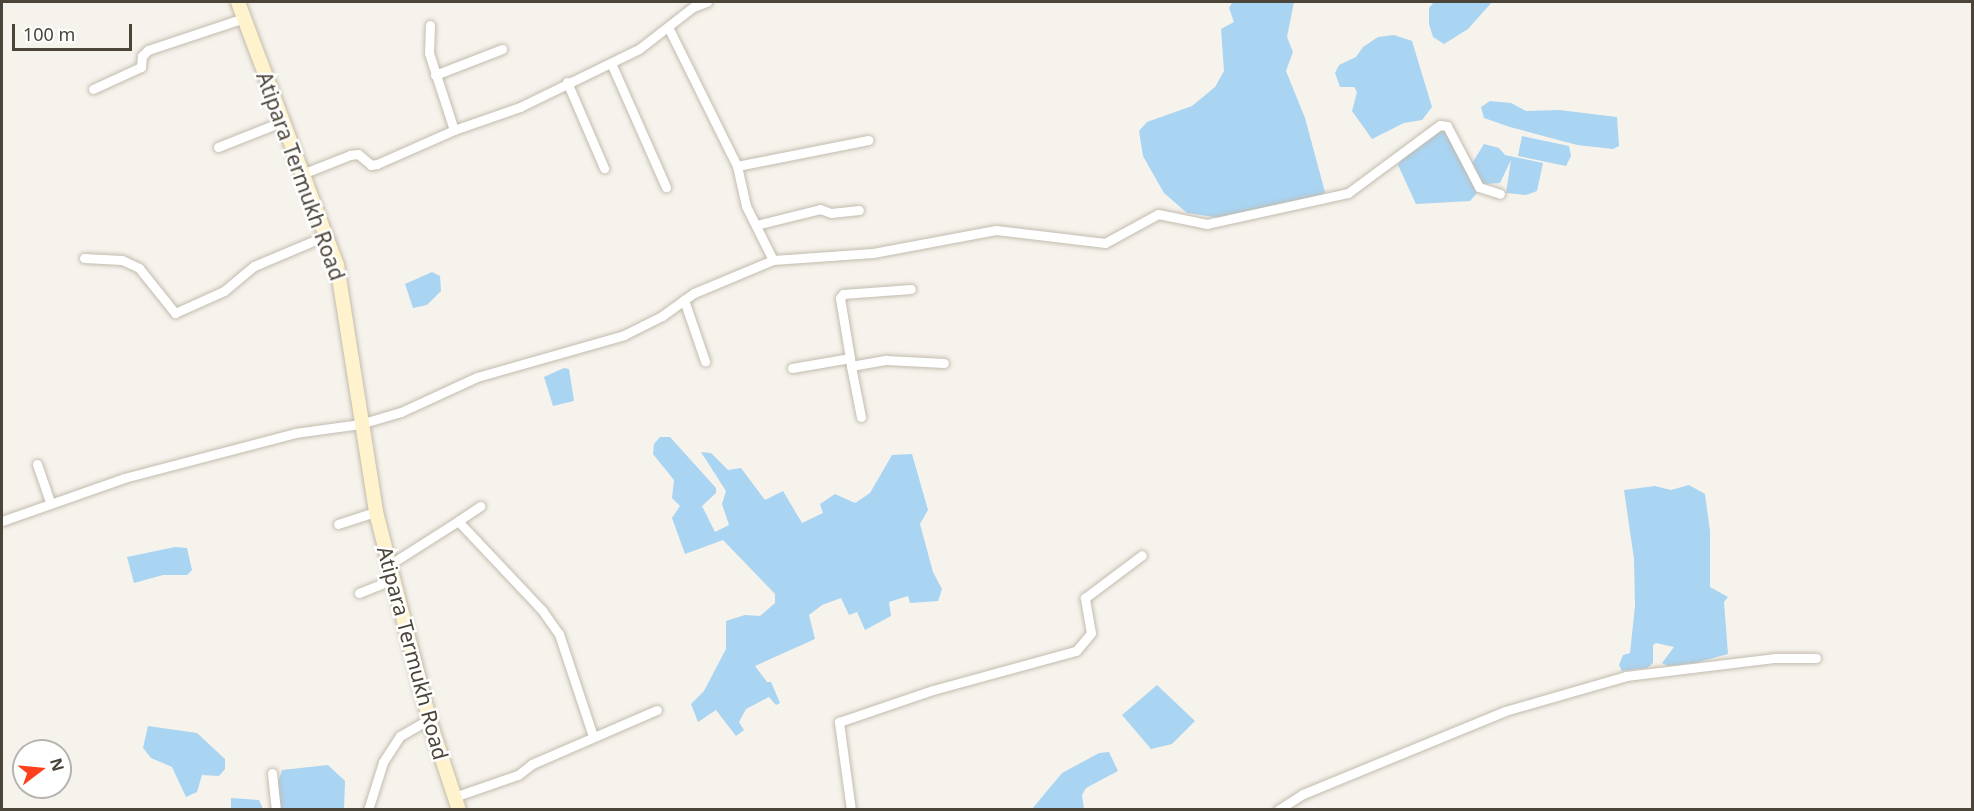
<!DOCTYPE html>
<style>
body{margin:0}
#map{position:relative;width:1974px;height:811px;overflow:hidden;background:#f6f3ec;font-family:"Noto Sans",sans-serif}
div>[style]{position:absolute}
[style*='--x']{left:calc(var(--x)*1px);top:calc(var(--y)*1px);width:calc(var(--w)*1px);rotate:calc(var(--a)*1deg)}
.water>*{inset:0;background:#a9d4f2}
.roads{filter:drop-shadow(0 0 2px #c2bbae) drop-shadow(0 0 2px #c2bbae)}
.minor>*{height:9px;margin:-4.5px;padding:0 4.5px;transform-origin:4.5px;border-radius:4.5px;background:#fff}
.secondary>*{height:14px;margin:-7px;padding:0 7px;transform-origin:7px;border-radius:7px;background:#fff3cd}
span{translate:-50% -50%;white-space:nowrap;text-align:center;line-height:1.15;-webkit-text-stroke:5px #fff;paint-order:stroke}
.street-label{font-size:21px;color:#4b4439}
.frame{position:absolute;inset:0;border:3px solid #4b4439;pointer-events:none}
.north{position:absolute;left:12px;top:739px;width:60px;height:60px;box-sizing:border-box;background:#fff;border:2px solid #b7b4b0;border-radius:50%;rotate:74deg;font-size:16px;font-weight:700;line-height:24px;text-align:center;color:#4b4439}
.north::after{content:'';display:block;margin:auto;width:21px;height:27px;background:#fc3f1d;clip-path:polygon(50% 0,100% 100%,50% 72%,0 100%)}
.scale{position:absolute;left:12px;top:24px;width:120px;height:27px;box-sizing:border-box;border:3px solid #4b4439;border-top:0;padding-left:8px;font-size:18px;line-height:21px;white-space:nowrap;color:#4b4439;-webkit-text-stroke:4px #fff;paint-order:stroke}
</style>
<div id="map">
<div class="water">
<div style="clip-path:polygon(1294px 2px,1287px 37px,1293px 52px,1286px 71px,1305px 118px,1325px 192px,1321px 196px,1220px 218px,1187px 213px,1164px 193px,1152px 172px,1143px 156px,1139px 131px,1147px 122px,1192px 106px,1215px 87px,1224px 71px,1221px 29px,1234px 22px,1229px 8px,1232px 3px)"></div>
<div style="clip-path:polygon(1434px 2px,1492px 2px,1468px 29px,1444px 44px,1433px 37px,1429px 24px,1429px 8px)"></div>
<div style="clip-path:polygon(1394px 35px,1412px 41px,1432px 107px,1422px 120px,1404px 123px,1372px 139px,1352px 111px,1357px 92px,1354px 87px,1340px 87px,1335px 73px,1339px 65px,1356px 57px,1363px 47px,1378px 37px)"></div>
<div style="clip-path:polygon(1490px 101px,1511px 103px,1526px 111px,1559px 110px,1617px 117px,1619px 146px,1613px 149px,1577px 145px,1510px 127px,1484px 118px,1481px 107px)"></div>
<div style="clip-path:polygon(1440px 130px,1446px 131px,1477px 193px,1470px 201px,1416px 204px,1398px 165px,1407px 152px)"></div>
<div style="clip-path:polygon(1522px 136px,1569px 146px,1571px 156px,1566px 166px,1518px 156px)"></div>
<div style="clip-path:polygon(1484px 144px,1499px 148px,1505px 155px,1543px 163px,1537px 191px,1526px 195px,1506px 193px,1511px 160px,1500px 183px,1482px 184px,1471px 165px)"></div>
<div style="clip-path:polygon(432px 272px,440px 276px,441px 291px,427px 305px,413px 308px,405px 284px)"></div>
<div style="clip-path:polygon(564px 368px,569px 369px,574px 401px,553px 406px,544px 377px)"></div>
<div style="clip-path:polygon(660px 437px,670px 437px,716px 488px,716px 493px,702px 506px,715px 532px,729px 525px,722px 504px,726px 491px,701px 452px,711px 453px,728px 470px,741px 468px,765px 500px,783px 491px,802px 523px,823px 513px,820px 504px,835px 494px,855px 503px,870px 493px,892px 455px,912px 454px,928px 510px,920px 524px,933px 572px,942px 589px,938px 601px,910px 603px,908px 596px,889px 602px,891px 616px,865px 630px,857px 612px,849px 615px,841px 598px,822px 605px,809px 615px,815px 639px,755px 666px,767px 682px,771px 682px,780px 703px,776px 705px,769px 697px,746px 709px,739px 722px,744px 730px,736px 736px,716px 710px,698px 722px,691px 704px,704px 691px,726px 649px,726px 621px,745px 615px,760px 616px,775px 603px,775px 594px,723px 540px,685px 554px,672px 518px,680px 506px,672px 498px,674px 480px,653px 454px,654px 444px)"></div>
<div style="clip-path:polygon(1689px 485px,1705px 494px,1710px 531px,1710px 587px,1728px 597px,1724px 602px,1728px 654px,1695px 663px,1668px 666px,1662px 663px,1674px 647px,1656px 643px,1653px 645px,1653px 663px,1647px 668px,1622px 671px,1619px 665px,1623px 655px,1630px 653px,1635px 606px,1634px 559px,1624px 490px,1655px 486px,1671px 490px)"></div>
<div style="clip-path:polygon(175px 547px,187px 548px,192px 570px,187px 575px,163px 575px,134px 583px,127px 557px)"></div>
<div style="clip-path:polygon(1157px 685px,1195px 721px,1172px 744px,1151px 749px,1122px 715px)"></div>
<div style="clip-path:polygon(148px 726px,197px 733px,225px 759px,225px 769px,219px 776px,202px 775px,197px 792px,186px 797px,172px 767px,151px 758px,143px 748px)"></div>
<div style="clip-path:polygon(1109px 752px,1118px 771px,1086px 788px,1082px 795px,1084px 809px,1032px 809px,1062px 773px,1099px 753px)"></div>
<div style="clip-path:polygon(328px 765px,345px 781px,344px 809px,281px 809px,277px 786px,282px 770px)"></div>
<div style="clip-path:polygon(231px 798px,259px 800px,263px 809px,231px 809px)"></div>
</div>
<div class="roads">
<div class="minor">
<div style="--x:430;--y:25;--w:28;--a:92"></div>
<div style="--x:429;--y:53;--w:81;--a:72"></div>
<div style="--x:668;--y:27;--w:155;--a:63.6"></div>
<div style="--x:737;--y:166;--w:41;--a:77.3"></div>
<div style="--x:746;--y:206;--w:60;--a:63.4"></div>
<div style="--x:611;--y:63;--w:136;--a:66.1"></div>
<div style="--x:435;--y:75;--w:72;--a:-21.2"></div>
<div style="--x:567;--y:82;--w:94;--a:66.7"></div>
<div style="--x:93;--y:89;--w:53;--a:-24.6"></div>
<div style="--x:141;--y:67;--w:11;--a:-85"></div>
<div style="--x:142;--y:56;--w:8;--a:-45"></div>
<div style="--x:148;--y:50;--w:101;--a:-18.4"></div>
<div style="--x:218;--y:147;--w:68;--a:-21.6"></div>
<div style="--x:737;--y:166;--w:134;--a:-11.2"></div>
<div style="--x:302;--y:174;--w:52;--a:-21.6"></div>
<div style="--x:350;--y:155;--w:8;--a:-7"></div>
<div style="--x:358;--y:154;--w:17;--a:40"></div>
<div style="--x:371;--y:165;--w:6;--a:-9"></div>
<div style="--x:377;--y:164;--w:84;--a:-23.8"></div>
<div style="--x:454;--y:130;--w:70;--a:-19.2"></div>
<div style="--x:520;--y:107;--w:132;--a:-26"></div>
<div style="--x:639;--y:49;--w:68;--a:-37.9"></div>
<div style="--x:693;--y:7;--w:15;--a:-20"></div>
<div style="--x:756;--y:225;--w:66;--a:-14"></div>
<div style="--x:820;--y:209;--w:12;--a:20"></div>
<div style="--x:831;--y:213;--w:28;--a:-6"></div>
<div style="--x:84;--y:258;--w:38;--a:3"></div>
<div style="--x:122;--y:260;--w:19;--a:25"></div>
<div style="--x:139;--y:268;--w:58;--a:51.3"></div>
<div style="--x:175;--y:313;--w:54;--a:-24.2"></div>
<div style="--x:224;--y:291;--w:39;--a:-40"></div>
<div style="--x:254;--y:266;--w:77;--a:-22.9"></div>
<div style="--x:684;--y:300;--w:65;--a:71"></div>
<div style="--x:850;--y:358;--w:8;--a:83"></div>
<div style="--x:851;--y:366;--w:36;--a:-10"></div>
<div style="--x:886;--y:360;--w:58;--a:3"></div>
<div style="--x:851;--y:366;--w:52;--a:78.9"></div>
<div style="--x:792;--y:368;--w:59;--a:-9.8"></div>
<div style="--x:850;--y:358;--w:61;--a:-99.5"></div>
<div style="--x:840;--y:298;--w:5;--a:-53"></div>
<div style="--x:843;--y:294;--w:68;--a:-4.2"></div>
<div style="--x:37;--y:464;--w:40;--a:71.1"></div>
<div style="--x:2;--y:521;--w:129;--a:-19.4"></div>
<div style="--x:124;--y:478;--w:177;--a:-14.7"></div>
<div style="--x:295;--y:433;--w:66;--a:-7.9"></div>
<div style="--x:360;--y:424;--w:43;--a:-16.3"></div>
<div style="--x:401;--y:412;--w:84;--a:-24.7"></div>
<div style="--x:477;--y:377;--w:153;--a:-15.9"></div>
<div style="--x:624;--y:335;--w:42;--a:-26.6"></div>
<div style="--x:662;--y:316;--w:39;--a:-36"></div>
<div style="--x:694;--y:293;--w:86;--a:-22.7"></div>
<div style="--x:773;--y:260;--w:100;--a:-4"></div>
<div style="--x:873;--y:253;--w:125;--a:-10.6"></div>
<div style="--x:996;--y:230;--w:110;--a:6.8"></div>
<div style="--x:1105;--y:243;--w:60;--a:-28.7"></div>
<div style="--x:1158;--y:214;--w:50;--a:11.5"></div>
<div style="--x:1207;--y:224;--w:144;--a:-12.4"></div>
<div style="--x:1348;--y:193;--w:114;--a:-36.5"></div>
<div style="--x:1440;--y:125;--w:7;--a:8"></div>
<div style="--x:1447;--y:126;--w:69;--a:62.3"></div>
<div style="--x:1479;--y:187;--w:22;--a:18"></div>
<div style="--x:458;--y:521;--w:27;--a:-34"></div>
<div style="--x:338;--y:524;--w:40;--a:-18"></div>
<div style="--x:389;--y:565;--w:82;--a:-32.5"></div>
<div style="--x:458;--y:521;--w:122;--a:46.7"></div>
<div style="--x:542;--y:610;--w:29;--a:55"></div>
<div style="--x:559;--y:634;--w:108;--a:71.6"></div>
<div style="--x:359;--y:593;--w:35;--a:-22"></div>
<div style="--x:272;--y:773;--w:37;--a:84"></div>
<div style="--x:454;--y:797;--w:68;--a:-19"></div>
<div style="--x:518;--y:775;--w:18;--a:-38"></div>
<div style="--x:532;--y:764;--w:136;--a:-23.4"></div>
<div style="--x:368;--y:810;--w:50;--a:-72.6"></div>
<div style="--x:383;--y:762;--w:31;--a:-57"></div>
<div style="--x:400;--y:736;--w:34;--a:-30"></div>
<div style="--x:851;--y:810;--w:89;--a:-97.8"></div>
<div style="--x:839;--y:722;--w:99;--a:-18.8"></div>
<div style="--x:933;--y:690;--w:148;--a:-15.3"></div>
<div style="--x:1076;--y:651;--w:23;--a:-50"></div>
<div style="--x:1091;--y:633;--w:36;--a:-100"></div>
<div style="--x:1085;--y:598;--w:71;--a:-37"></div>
<div style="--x:1278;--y:810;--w:30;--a:-33"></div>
<div style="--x:1303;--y:794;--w:218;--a:-22.3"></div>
<div style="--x:1505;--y:711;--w:126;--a:-16.1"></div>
<div style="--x:1626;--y:676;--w:149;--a:-6.9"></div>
<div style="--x:1774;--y:658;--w:42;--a:0"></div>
</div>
<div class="secondary">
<div style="--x:238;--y:2;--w:281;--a:69.4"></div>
<div style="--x:337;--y:265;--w:250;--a:81"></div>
<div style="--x:376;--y:512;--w:214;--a:75.6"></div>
<div style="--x:429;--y:719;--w:96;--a:71.8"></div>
</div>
</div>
<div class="street-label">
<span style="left:301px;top:176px;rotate:70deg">Atipara Termukh Road</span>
<span style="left:413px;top:653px;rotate:75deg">Atipara Termukh Road</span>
</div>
<div class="frame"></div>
<div class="north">N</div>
<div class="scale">100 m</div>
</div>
